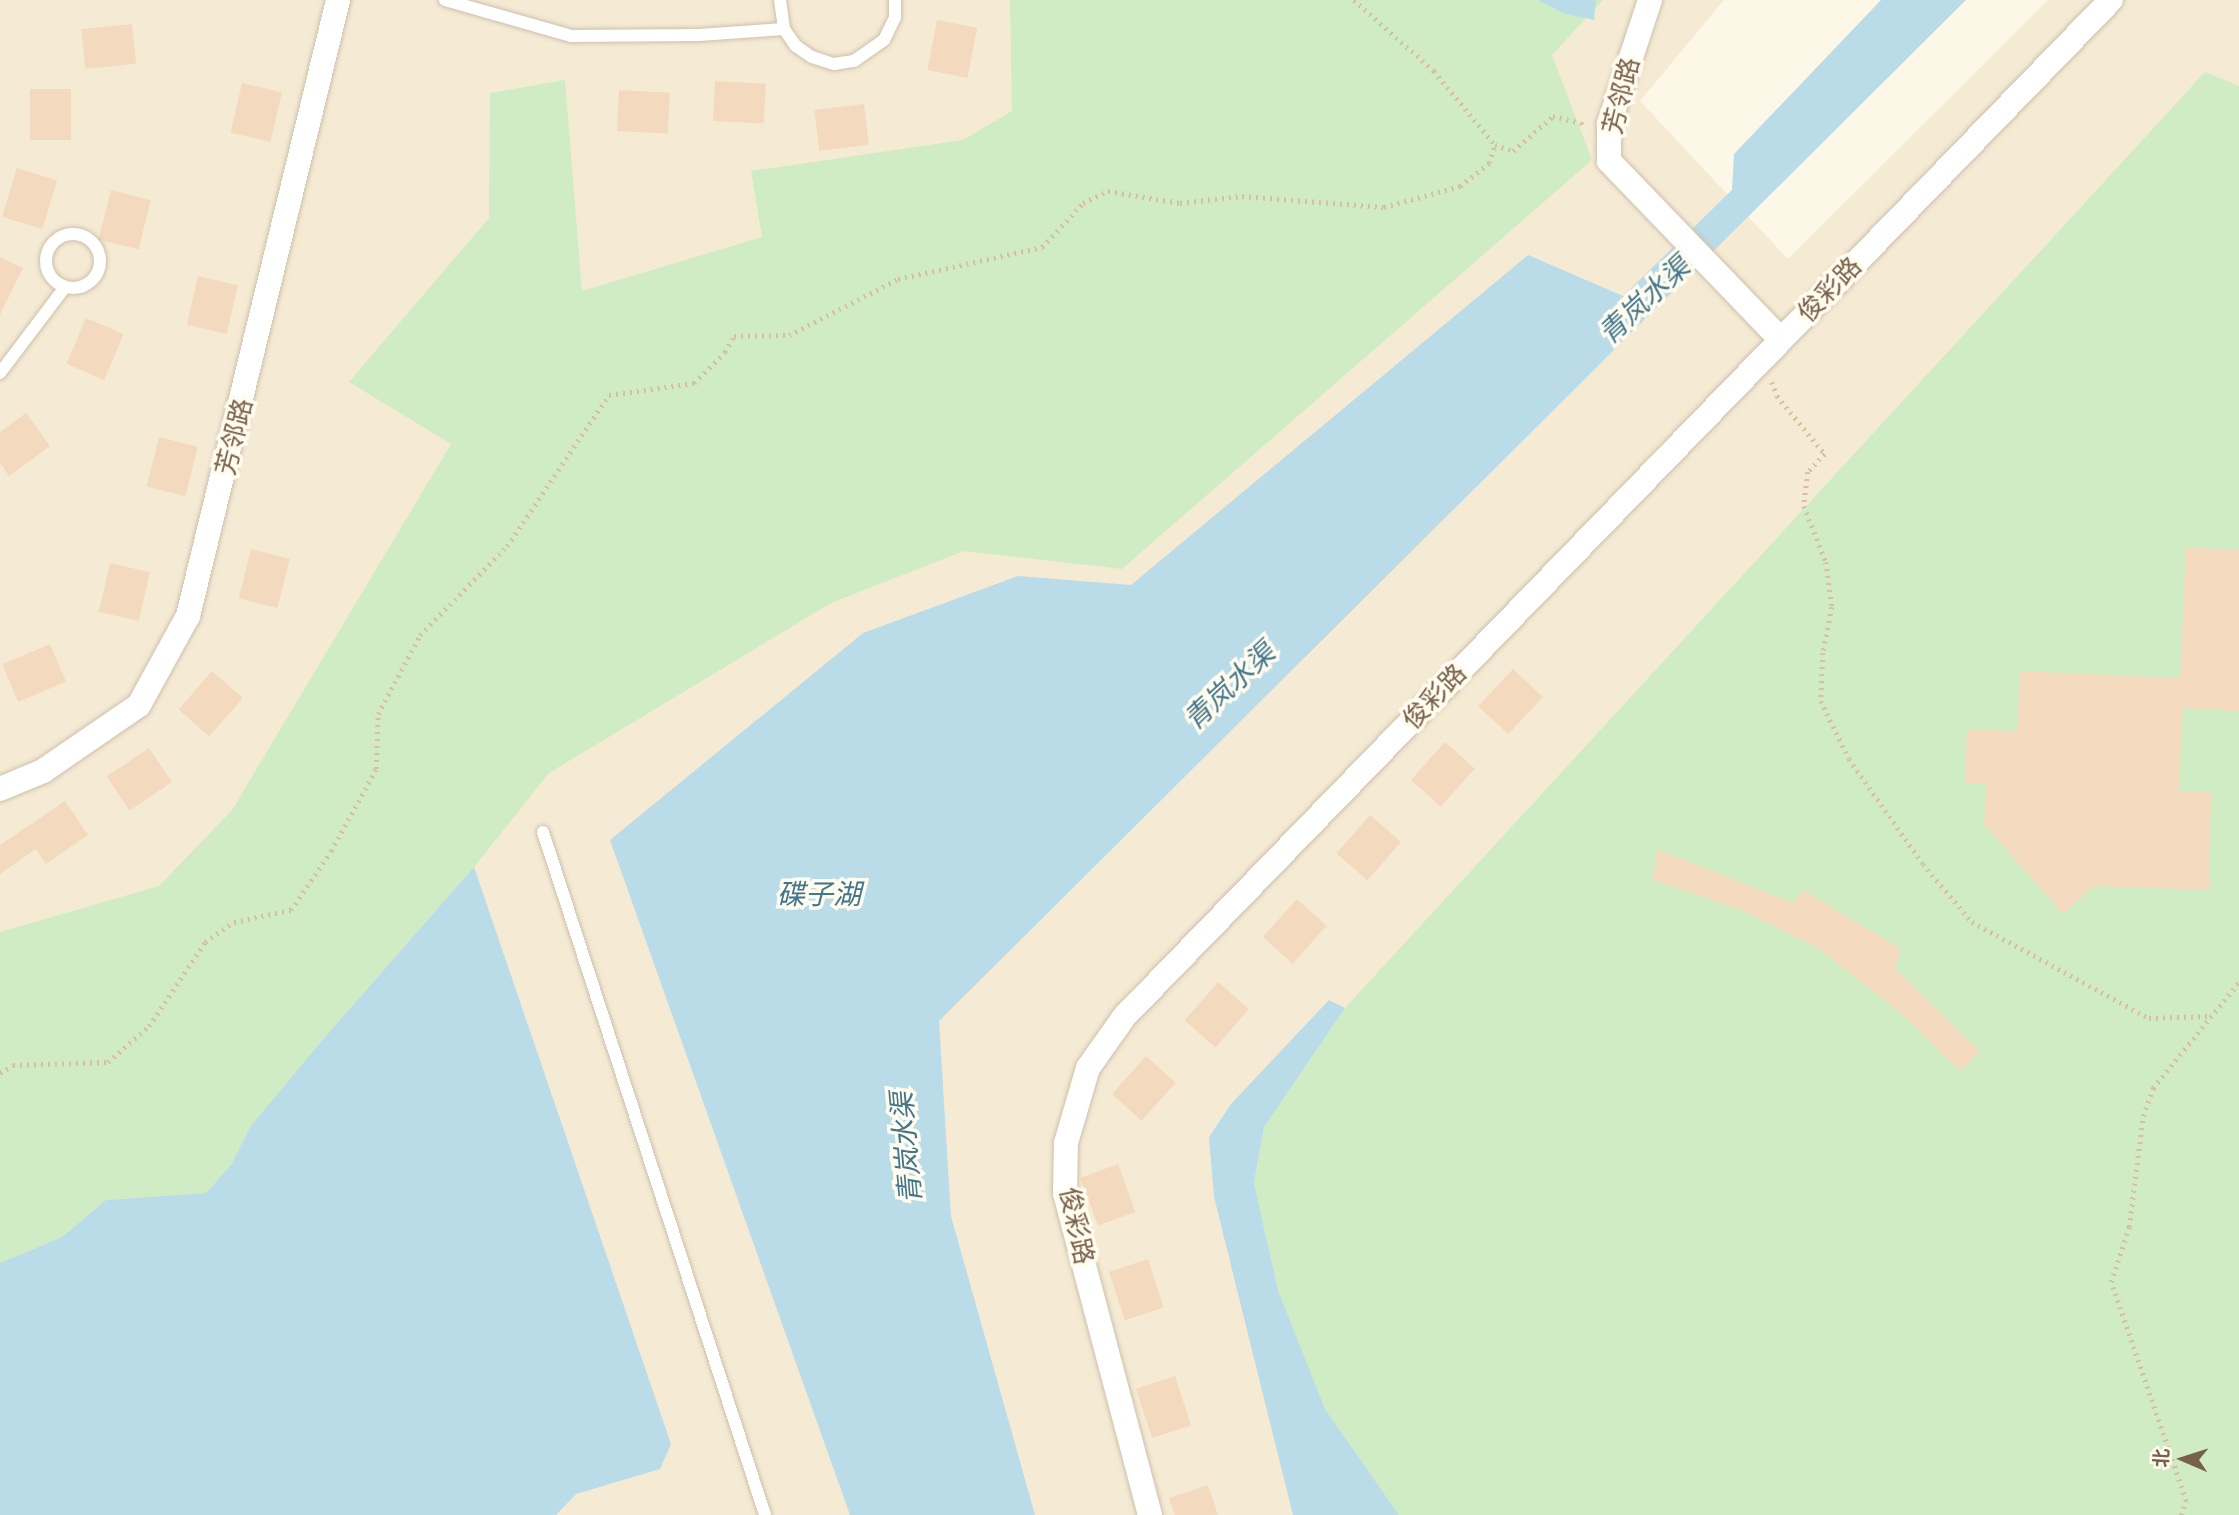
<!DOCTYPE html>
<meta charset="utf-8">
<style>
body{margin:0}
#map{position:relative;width:2239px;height:1515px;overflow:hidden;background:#fdf7e7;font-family:Figtree,"Noto Sans SC",sans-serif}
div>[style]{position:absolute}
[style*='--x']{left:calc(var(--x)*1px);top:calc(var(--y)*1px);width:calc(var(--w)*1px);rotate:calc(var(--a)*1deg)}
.residential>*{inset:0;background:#f5ebd5}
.green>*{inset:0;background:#cfecc4}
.water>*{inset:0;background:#badbe8}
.building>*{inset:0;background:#f3dabe;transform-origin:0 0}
.path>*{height:4.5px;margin-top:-2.25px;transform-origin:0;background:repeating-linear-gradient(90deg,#d9bea0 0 2px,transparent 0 7px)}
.roads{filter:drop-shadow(0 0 2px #cfc0ac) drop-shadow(0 0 2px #cfc0ac)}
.service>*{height:12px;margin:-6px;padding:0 6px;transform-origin:6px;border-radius:6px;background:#fff}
.service>.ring{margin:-6px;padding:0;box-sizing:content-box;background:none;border:12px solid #fff;border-radius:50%}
.minor>*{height:24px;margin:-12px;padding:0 12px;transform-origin:12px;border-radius:12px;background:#fff}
span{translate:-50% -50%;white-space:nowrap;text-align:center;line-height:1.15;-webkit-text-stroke:7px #fffbee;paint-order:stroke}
.street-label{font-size:26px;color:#78614a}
.water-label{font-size:28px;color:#42768c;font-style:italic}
.north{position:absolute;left:2148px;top:1424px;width:70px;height:70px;-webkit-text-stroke:5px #fffbee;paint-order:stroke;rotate:273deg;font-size:19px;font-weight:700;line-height:28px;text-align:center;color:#78614a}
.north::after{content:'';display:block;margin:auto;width:24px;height:32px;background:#78614a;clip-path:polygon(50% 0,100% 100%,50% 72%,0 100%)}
</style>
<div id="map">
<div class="residential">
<div style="clip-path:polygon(0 0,1724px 0,1640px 101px,1788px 259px,2048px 0,2239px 0,2239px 1515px,0 1515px)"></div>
</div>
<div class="green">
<div style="clip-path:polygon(1010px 0,1603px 0,1552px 55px,1592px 160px,1122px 569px,964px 551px,831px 603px,549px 773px,474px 867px,319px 1044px,252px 1126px,231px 1165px,206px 1193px,106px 1200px,62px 1237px,0 1263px,0 932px,159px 886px,232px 810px,451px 444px,349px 382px,489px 218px,490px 93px,565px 80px,582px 291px,762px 237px,751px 171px,963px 140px,1012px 111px)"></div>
<div style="clip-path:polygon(2205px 72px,2239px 86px,2239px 1515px,1399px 1515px,1325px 1409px,1278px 1290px,1254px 1183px,1264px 1127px,1345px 1008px)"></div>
</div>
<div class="water">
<div style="clip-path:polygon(1538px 0,1596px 0,1594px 20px,1563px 13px)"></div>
<div style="clip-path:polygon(1881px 0,1966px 0,939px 1021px,951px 1216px,1035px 1515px,850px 1515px,610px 840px,863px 633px,1018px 576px,1131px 585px,1528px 255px,1623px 296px,1732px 190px,1734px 154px)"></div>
<div style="clip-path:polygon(474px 867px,671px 1444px,660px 1469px,576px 1494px,556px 1515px,0 1515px,0 1263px,62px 1237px,106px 1200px,206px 1193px,231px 1165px,251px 1126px,319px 1044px)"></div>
<div style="clip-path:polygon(1329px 1000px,1345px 1008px,1264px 1127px,1254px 1183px,1278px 1290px,1325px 1409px,1399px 1515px,1293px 1515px,1214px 1197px,1209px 1137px,1231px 1104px)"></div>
</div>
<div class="building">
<div style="left:937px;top:20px;width:41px;height:51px;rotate:11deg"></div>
<div style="left:132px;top:24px;width:40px;height:51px;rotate:84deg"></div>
<div style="left:715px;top:81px;width:51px;height:40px;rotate:3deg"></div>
<div style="left:242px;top:83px;width:41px;height:51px;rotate:13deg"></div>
<div style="left:30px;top:89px;width:41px;height:51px"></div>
<div style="left:619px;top:90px;width:51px;height:41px;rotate:3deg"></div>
<div style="left:864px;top:104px;width:41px;height:50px;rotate:83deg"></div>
<div style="left:17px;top:168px;width:42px;height:51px;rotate:17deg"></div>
<div style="left:111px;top:190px;width:41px;height:51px;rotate:14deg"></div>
<div style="clip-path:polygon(0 257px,23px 268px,0 315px)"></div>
<div style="left:198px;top:276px;width:41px;height:50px;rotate:13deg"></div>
<div style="left:86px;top:318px;width:41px;height:50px;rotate:23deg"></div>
<div style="clip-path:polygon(26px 413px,50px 446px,9px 476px,0 463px,0 432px)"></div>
<div style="left:159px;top:437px;width:40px;height:51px;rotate:14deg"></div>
<div style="clip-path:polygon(2186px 547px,2239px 550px,2239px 711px,2183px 708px,2179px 791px,2211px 791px,2209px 890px,2094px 886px,2063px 914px,1984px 824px,1986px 784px,1965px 783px,1967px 729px,2017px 731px,2020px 671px,2180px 678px)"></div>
<div style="left:251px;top:549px;width:40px;height:51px;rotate:14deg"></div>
<div style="left:110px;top:563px;width:41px;height:50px;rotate:13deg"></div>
<div style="left:50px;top:644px;width:41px;height:52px;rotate:67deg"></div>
<div style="left:1513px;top:669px;width:41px;height:51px;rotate:43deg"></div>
<div style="left:212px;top:671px;width:41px;height:51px;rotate:41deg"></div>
<div style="left:1445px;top:742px;width:40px;height:51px;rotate:42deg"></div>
<div style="left:149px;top:748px;width:41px;height:51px;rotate:56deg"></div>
<div style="clip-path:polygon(65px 801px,88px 835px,46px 864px,36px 849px,0 874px,0 845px)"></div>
<div style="left:1370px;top:815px;width:41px;height:51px;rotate:41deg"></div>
<div style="clip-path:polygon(1657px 849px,1793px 903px,1803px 890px,1901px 949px,1895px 968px,1980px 1052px,1960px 1071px,1903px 1015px,1818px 948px,1744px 911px,1653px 880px)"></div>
<div style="left:1297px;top:899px;width:40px;height:51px;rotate:42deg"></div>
<div style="left:1218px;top:982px;width:41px;height:51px;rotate:41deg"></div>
<div style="left:1146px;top:1056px;width:40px;height:51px;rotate:42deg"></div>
<div style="left:1118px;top:1164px;width:51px;height:40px;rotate:70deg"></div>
<div style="left:1148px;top:1259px;width:51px;height:41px;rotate:72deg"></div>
<div style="left:1175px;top:1376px;width:52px;height:41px;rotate:72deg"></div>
<div style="clip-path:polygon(1208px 1485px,1218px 1515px,1175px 1515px,1169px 1498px)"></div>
</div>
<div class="path">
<div style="--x:1354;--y:0;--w:107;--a:41.6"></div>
<div style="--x:1434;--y:71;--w:96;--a:50.5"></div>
<div style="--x:1772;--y:382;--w:15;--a:70"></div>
<div style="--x:1777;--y:396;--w:75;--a:50.4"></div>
<div style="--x:1825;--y:454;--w:25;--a:133"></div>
<div style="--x:1808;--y:472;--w:34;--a:97"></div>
<div style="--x:1804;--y:506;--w:60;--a:68.6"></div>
<div style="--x:1826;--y:562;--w:45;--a:82.4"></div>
<div style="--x:1832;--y:607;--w:47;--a:101.1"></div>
<div style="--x:1823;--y:653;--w:48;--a:92.4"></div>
<div style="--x:1821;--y:701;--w:64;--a:64.2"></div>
<div style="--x:1849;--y:759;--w:128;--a:54.8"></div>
<div style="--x:1923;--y:864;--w:76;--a:49.8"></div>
<div style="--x:1972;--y:922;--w:201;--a:28.5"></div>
<div style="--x:2149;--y:1018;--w:59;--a:-1.9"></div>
<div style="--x:0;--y:1073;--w:15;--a:-32"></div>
<div style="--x:13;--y:1065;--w:95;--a:-1.8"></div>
<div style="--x:108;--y:1062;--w:55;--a:-41.3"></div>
<div style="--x:149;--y:1026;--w:101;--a:-56.3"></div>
<div style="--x:205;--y:942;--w:35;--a:-35"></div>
<div style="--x:234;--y:922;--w:58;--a:-11.9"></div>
<div style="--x:291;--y:910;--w:71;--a:-55.9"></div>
<div style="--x:331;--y:851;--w:94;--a:-61.2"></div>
<div style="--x:376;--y:769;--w:55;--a:-87.9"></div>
<div style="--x:378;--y:714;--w:89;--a:-62"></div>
<div style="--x:420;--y:635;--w:124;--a:-45.7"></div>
<div style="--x:507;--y:546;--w:182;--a:-56"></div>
<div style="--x:609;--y:395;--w:86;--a:-8"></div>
<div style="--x:694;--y:383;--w:44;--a:-45"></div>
<div style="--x:725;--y:352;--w:18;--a:-61"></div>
<div style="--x:734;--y:336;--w:55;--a:-1"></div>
<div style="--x:789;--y:335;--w:123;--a:-27.2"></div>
<div style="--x:898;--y:279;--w:148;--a:-12.5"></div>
<div style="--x:1042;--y:247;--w:60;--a:-47"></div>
<div style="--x:1083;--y:203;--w:28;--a:-26"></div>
<div style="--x:1108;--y:191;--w:73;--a:9.5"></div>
<div style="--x:1180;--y:203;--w:62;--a:-6.4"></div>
<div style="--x:1242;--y:196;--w:142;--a:4.4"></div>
<div style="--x:1384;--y:207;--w:79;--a:-15.4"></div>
<div style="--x:1460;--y:186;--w:37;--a:-38"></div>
<div style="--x:1489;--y:163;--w:19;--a:-72"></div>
<div style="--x:1495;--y:145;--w:19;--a:18"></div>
<div style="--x:1513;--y:151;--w:53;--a:-41.2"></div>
<div style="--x:1553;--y:116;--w:29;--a:14"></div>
<div style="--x:1581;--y:123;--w:6;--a:51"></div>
<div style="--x:2181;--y:1515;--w:15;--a:-70"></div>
<div style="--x:2186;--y:1501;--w:231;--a:-108.9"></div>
<div style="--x:2111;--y:1282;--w:58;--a:-71.9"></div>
<div style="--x:2129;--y:1227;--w:112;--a:-82.8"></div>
<div style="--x:2143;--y:1116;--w:30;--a:-70"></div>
<div style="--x:2153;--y:1088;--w:136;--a:-50.9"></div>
</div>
<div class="roads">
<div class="service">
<div style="--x:445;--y:0;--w:131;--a:15.9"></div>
<div style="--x:571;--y:36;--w:128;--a:-0.4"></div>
<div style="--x:699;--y:35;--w:85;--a:-4"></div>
<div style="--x:780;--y:0;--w:29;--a:82"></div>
<div style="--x:784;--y:29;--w:21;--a:55"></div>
<div style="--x:796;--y:46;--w:19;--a:35"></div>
<div style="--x:812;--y:57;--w:23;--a:18"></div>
<div style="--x:834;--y:64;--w:20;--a:-9"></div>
<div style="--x:854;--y:61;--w:37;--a:-35"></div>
<div style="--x:884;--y:40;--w:25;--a:-64"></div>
<div style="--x:895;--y:17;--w:17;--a:-90"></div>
<div class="ring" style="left:46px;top:234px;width:42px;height:42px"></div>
<div style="--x:0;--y:373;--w:108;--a:-52.9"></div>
<div style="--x:543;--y:832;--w:718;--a:71.99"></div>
</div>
<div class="minor">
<div style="--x:1650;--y:0;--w:131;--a:108.3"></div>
<div style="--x:1609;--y:124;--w:37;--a:90"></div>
<div style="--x:1609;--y:161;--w:248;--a:46.1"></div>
<div style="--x:0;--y:789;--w:47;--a:-22.7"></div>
<div style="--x:43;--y:771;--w:116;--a:-34.5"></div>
<div style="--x:139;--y:705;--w:102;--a:-61.2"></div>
<div style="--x:188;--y:616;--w:634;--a:-76.31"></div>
<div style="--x:1150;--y:1515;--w:333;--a:-104.8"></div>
<div style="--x:1065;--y:1193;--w:50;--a:-88.9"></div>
<div style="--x:1066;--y:1143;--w:78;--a:-73.7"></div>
<div style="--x:1088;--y:1068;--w:62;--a:-54.8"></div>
<div style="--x:1124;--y:1017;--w:1417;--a:-45.86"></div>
</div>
</div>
<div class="street-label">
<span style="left:1622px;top:96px;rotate:-76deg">芳邻路</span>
<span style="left:1830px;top:290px;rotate:-46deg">俊彩路</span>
<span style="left:235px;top:437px;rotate:-76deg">芳邻路</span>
<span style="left:1435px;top:697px;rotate:-46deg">俊彩路</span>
<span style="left:1076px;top:1226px;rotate:78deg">俊彩路</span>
</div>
<div class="water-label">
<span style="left:1644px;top:300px;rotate:-43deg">青岚水渠</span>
<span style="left:1229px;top:686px;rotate:-43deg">青岚水渠</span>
<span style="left:819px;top:894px">碟子湖</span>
<span style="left:906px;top:1148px;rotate:-95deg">青岚水渠</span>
</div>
<div class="north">北</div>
</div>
